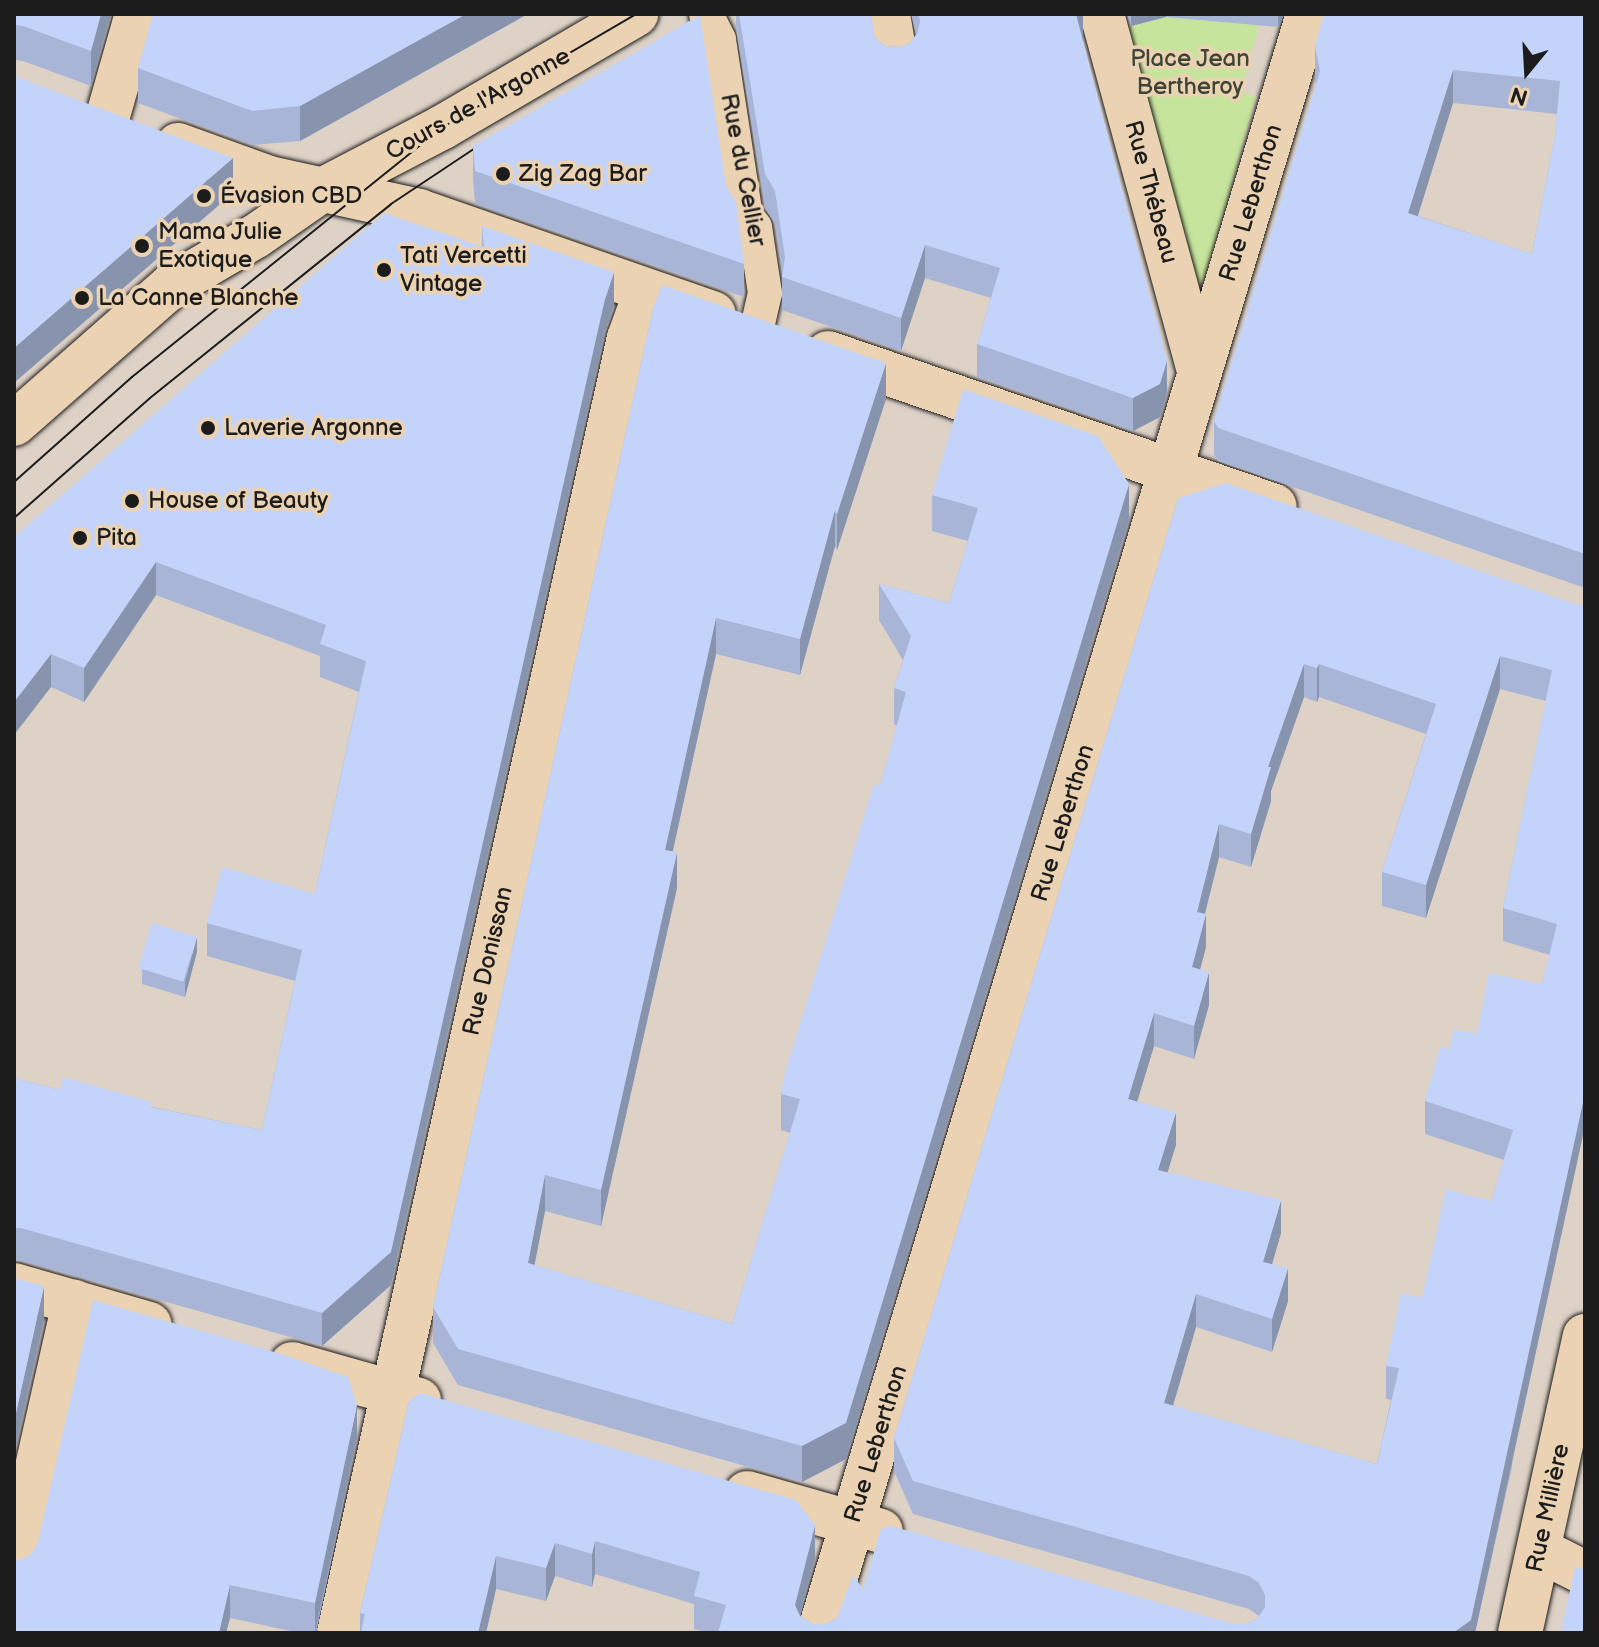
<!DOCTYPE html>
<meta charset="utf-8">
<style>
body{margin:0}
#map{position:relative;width:1599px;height:1647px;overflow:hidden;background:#ded2c7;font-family:"Balsamiq Sans",sans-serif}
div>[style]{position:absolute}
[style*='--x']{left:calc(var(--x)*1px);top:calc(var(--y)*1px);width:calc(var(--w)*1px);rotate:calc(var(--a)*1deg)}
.green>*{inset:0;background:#c7e49c}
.roads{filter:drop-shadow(0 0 2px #1c1c1c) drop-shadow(0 0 2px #1c1c1c)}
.pedestrian>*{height:34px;margin:-17px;padding:0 17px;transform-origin:17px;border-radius:17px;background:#ead2b2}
.minor>*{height:44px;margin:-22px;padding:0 22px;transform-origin:22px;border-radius:22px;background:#ead2b2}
.tertiary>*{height:44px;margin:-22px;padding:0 22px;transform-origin:22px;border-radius:22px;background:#ead2b2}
.tram>*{height:2px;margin:-1px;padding:0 1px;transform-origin:1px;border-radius:1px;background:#1c1c1c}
.wall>*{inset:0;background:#a8b5d6}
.shaded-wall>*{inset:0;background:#8894ae;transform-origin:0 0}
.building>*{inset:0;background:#c3d3f9;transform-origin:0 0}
.dots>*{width:22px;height:22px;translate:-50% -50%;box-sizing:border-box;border:4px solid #ead2b2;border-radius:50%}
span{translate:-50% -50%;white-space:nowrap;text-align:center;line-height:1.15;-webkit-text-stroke:7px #ead2b2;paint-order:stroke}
.park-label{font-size:24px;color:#3e4436}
.street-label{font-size:24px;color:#1c1c1c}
.poi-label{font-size:24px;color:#1c1c1c}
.left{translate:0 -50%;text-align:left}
.frame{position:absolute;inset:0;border:16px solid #1c1c1c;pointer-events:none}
.north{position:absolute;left:1487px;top:32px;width:80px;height:80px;-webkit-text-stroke:6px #ead2b2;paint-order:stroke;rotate:198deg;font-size:22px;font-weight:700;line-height:32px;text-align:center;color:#1c1c1c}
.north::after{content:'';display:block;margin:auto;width:28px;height:36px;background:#1c1c1c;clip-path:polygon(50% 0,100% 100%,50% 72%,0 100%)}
</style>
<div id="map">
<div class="green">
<div style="clip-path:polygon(1166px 17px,1259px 25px,1241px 92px,1256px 97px,1204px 282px,1190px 285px,1124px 28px)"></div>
</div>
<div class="roads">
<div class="pedestrian">
<div style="--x:706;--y:14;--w:29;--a:63"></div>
<div style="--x:719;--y:40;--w:178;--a:81.3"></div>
<div style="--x:746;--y:216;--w:14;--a:51"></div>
<div style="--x:755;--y:227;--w:67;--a:81.4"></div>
<div style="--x:765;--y:293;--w:37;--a:103"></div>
</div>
<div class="minor">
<div style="--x:888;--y:14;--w:43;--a:80.5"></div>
<div style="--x:1102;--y:14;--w:369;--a:74.8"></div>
<div style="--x:107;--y:119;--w:109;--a:-74.1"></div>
<div style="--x:178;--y:145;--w:97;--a:19.9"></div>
<div style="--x:269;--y:178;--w:154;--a:12.4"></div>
<div style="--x:419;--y:211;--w:312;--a:19.2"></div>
<div style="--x:828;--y:353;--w:472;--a:18.9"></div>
<div style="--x:14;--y:1285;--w:141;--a:16.1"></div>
<div style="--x:292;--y:1364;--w:132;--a:15.8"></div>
<div style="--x:747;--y:1493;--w:139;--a:15.8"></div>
<div style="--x:1539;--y:1550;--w:51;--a:26.6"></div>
<div style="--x:14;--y:1569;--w:274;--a:-77.3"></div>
<div style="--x:339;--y:1633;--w:1327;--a:-77.38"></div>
<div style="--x:629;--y:338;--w:50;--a:-70.1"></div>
<div style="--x:819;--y:1633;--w:1691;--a:-73.19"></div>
<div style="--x:1520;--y:1633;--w:304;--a:-77.7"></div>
</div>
<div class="tertiary">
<div style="--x:14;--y:424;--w:210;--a:-41.3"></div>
<div style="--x:172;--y:285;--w:97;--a:-30.3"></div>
<div style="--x:256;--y:236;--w:80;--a:-34.9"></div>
<div style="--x:322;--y:190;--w:136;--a:-27.5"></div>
<div style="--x:443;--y:127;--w:224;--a:-30.3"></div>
</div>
</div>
<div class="tram">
<div style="--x:14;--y:482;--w:158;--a:-41.7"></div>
<div style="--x:132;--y:377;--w:399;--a:-38.8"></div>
<div style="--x:443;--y:127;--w:224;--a:-30.3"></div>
<div style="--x:14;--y:518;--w:181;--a:-41.4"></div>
<div style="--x:150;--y:398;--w:309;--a:-38.8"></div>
<div style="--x:391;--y:204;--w:121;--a:-33.6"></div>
</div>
<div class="wall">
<div style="clip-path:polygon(14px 14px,111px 14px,91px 86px,23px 61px,14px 60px)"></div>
<div style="clip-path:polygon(528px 14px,300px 141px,252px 145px,138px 103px,138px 68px)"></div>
<div style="clip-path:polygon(736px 14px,870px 14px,875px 38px,886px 46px,900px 47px,910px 43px,916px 35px,911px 14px,1083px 14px,1082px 39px,1167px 394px,1160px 417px,1133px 431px,977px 377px,977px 344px,991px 298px,925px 278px,901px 351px,782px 310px,782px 273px,775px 224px,765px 208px,736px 29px)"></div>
<div style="clip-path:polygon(1127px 14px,1284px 14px,1278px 27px,1166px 17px,1131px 26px)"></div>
<div style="clip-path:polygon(evenodd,1585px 14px,1585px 588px,1218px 461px,1214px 455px,1214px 421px,1316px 85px,1315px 79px,1315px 46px,1585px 14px,1453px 103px,1557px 114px,1555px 136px,1532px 254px,1418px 216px,1453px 103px)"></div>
<div style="clip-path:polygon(473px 146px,726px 186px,744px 264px,744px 297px,475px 204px,473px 179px)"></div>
<div style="clip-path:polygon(482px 226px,614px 305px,605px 333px,391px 1285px,322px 1346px,21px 1261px,14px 1261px,14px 1078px,60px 1090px,152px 1107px,262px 1130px,295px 981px,207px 956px,207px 923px,315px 894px,359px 692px,320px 677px,320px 656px,156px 595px,84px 702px,51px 687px,14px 537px,482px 246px)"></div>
<div style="clip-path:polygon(653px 309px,886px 399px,837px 550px,835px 546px,800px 675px,716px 654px,673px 851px,677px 888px,601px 1226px,545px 1211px,534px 1265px,732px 1324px,790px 1133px,781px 1130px,781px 1094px,880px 786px,897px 726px,894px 724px,894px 688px,903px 660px,879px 620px,879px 584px,949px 603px,968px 541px,932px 531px,932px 495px,1129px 520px,846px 1459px,802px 1482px,458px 1385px,433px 1343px,433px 1307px)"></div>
<div style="clip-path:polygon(evenodd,1178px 498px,1578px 605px,1585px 605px,1512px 1467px,1475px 1633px,709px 1633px,694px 1629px,694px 1604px,595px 1574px,592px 1587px,555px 1576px,546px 1601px,496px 1589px,486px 1633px,360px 1633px,360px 1613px,409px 1401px,815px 1558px,800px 1616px,813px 1624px,825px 1624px,837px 1618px,863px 1589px,1234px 1624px,1246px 1624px,1258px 1618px,1259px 1616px,1249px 1609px,913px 1514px,894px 1471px,894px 1438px,1178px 498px,1500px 689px,1546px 701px,1503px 908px,1503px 941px,1550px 955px,1542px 984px,1477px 1034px,1449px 1049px,1425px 1101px,1425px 1134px,1504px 1160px,1491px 1201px,1422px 1298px,1386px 1366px,1386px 1399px,1391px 1400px,1377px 1464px,1173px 1406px,1196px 1327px,1272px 1352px,1288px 1301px,1272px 1264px,1281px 1233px,1167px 1172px,1176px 1145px,1137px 1101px,1154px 1046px,1194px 1059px,1209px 1005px,1200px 969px,1206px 947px,1205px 914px,1219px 857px,1251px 867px,1271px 801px,1271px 791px,1304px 697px,1317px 702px,1319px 697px,1426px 734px,1382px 872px,1382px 906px,1426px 918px,1500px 689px)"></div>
<div style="clip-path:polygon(197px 952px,185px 997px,142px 984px,142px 969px)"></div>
<div style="clip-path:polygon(357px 1438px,316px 1633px,300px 1633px,230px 1618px,226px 1633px,14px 1633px,21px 1560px)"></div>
</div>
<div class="shaded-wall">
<div style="clip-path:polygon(101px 14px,111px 14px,91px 86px,91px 51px)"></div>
<div style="clip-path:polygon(466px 14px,528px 14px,300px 141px,300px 106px)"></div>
<div style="left:1074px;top:14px;width:9px;height:27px"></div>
<div style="clip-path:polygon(1131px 14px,1166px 14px,1166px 17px,1131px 26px)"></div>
<div style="clip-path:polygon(1278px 14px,1284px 14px,1278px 27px)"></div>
<div style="clip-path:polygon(1453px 70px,1453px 103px,1408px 247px,1408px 213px)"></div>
<div style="clip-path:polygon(233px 158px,233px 193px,14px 383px,14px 348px)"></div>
<div style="clip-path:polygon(925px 245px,925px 278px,901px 351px,901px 318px)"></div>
<div style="clip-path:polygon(614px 272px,614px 305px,605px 333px,391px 1285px,322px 1346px,322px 1313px,605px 299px)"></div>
<div style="clip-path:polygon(1167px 361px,1167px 394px,1160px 417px,1133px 431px,1133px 398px)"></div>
<div style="clip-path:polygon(886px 363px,886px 399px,837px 550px,837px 514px)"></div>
<div style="clip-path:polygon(1129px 484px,1129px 520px,846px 1459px,802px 1482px,802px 1446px)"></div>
<div style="clip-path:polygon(835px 510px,835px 546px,800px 675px,800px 639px)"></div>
<div style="clip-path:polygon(156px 562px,156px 595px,84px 702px,84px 668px)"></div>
<div style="clip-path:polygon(716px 618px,716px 654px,665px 886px,665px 850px)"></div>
<div style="clip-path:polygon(51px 654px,51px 687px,14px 735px,14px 702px)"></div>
<div style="clip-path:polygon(1500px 656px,1500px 689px,1426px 918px,1426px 885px)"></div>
<div style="clip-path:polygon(1304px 664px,1304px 697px,1271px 791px,1271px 801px,1251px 867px,1251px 834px,1268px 767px)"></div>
<div style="clip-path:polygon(1319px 664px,1319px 697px,1317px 702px,1317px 668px)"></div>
<div style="clip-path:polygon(1219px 824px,1219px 857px,1197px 945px,1197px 912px)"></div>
<div style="clip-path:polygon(677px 852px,677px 888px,601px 1226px,601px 1190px)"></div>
<div style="clip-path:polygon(1206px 914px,1206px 947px,1192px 1000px,1192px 967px)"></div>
<div style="clip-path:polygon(197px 937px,197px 952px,185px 997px,185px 982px)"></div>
<div style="clip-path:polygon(1209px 972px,1209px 1005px,1194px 1059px,1194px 1026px)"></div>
<div style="clip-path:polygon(1154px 1013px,1154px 1046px,1128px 1132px,1128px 1099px)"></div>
<div style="clip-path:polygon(1585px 1093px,1585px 1126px,1475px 1633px,1453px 1633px)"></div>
<div style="clip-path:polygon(1176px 1112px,1176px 1145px,1158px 1203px,1158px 1170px)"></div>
<div style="clip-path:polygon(545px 1175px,545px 1211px,528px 1299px,528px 1263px)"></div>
<div style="clip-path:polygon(1281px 1200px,1281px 1233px,1263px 1296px,1263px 1262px)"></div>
<div style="clip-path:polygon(1288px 1268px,1288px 1301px,1272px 1352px,1272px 1319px)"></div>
<div style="clip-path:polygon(44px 1286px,44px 1320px,14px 1455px,14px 1422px)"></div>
<div style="clip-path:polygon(1196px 1294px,1196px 1327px,1164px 1436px,1164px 1403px)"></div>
<div style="clip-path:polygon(357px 1405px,357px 1438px,315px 1633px,315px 1603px)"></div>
<div style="clip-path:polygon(815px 1525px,815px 1558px,796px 1633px,795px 1605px)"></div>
<div style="clip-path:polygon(595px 1541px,595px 1574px,592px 1587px,592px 1554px)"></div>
<div style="clip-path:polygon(555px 1543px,555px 1576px,546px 1601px,546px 1568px)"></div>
<div style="clip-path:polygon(496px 1556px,496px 1589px,486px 1633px,478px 1633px)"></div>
<div style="clip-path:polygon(230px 1585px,230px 1618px,226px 1633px,219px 1633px)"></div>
</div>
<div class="building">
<div style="clip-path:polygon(14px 14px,101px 14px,91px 51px,23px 26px,14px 25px)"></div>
<div style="clip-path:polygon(153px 14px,466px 14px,300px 106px,252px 111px,138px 68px)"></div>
<div style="clip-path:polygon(739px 14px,870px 14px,875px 38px,886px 46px,900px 47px,910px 43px,918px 32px,920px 20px,918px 14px,1076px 14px,1167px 361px,1160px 384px,1133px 398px,977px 344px,1000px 268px,925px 245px,901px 318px,782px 277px,785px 257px,775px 191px,765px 174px)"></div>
<div style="clip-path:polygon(evenodd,1324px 14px,1585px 14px,1585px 554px,1218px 428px,1214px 421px,1320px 71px,1315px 46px,1324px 14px,1453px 70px,1560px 81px,1555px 136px,1532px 254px,1408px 213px,1453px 70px)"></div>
<div style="clip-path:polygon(700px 15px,726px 186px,736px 202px,744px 264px,475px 171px,473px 146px)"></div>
<div style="clip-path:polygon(14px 76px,233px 158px,14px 348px)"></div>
<div style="clip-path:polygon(384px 213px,484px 247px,482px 226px,614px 272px,605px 299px,391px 1252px,322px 1313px,21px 1228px,14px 1228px,14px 1078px,60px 1090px,63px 1077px,152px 1102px,150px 1107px,262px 1130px,302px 950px,207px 923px,222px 867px,315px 894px,366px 661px,320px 644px,326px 625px,156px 562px,84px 668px,51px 654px,14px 702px,14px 537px)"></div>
<div style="clip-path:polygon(662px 285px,886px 363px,837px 514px,835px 510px,800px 639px,716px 618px,665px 850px,677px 852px,601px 1190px,545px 1175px,528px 1263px,732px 1324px,800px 1099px,781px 1094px,785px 1073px,874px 784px,880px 786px,906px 692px,894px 688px,911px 636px,879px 584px,949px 603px,978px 508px,932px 495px,963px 389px,1098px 436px,1129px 484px,846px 1423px,802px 1446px,458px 1349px,433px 1307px,653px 309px)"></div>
<div style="clip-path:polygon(evenodd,1226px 483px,1578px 605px,1585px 605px,1585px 1093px,1471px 1620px,1453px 1633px,718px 1633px,726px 1605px,694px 1596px,700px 1572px,595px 1541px,592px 1554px,555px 1543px,546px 1568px,496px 1556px,478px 1633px,361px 1633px,365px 1614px,360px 1613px,409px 1401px,420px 1393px,796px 1500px,815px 1525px,795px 1605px,800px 1616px,813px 1624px,825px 1624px,837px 1618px,853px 1575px,863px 1589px,881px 1529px,891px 1526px,1234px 1624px,1246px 1624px,1258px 1618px,1265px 1607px,1265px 1595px,1259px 1583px,1249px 1576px,913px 1481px,894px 1438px,1178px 498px,1226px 483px,1500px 656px,1552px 670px,1503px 908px,1557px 924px,1542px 984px,1489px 973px,1477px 1034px,1454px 1029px,1449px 1049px,1440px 1047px,1425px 1101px,1513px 1130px,1491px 1201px,1446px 1189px,1422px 1298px,1401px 1293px,1386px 1366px,1399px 1368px,1377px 1464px,1164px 1403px,1196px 1294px,1272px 1319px,1288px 1268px,1263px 1262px,1281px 1200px,1158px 1170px,1176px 1112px,1128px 1099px,1154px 1013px,1194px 1026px,1209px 972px,1192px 967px,1206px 914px,1197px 912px,1219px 824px,1251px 834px,1271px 767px,1268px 767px,1304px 664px,1317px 668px,1319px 664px,1436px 704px,1382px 872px,1426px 885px,1500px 656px)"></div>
<div style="left:152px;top:923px;width:47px;height:47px;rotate:17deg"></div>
<div style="clip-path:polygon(14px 1278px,44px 1286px,14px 1422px)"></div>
<div style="clip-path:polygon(93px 1300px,278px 1353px,348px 1377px,357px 1405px,315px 1603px,230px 1585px,219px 1633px,14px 1633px,14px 1560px,21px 1560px,32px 1553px,38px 1542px)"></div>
<div style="clip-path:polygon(1575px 1567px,1585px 1569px,1585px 1633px,1561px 1633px)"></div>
</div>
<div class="dots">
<div style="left:503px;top:174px;background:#1c1c1c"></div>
<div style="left:204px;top:196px;background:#1c1c1c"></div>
<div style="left:142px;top:246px;background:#1c1c1c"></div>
<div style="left:384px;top:270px;background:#1c1c1c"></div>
<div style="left:82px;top:298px;background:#1c1c1c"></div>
<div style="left:208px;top:428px;background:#1c1c1c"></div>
<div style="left:132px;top:501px;background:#1c1c1c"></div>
<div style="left:80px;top:538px;background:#1c1c1c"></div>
</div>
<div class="park-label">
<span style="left:1190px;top:73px">Place Jean<br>Bertheroy</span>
</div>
<div class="street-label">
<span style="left:478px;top:104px;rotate:-29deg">Cours de l'Argonne</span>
<span style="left:743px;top:170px;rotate:79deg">Rue du Cellier</span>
<span style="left:1151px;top:192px;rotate:75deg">Rue Thébeau</span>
<span style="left:1251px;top:203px;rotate:-73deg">Rue Leberthon</span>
<span style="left:1063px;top:823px;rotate:-73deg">Rue Leberthon</span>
<span style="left:488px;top:961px;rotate:-77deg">Rue Donissan</span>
<span style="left:876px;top:1444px;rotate:-73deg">Rue Leberthon</span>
<span style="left:1548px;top:1508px;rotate:-78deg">Rue Millière</span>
</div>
<div class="poi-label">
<span class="left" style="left:519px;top:174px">Zig Zag Bar</span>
<span class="left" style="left:220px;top:196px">Évasion CBD</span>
<span class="left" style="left:158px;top:246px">Mama Julie<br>Exotique</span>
<span class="left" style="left:400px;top:270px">Tati Vercetti<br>Vintage</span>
<span class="left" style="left:98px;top:298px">La Canne Blanche</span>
<span class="left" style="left:224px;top:428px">Laverie Argonne</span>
<span class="left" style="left:148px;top:501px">House of Beauty</span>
<span class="left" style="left:96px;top:538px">Pita</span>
</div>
<div class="frame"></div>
<div class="north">N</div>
</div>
